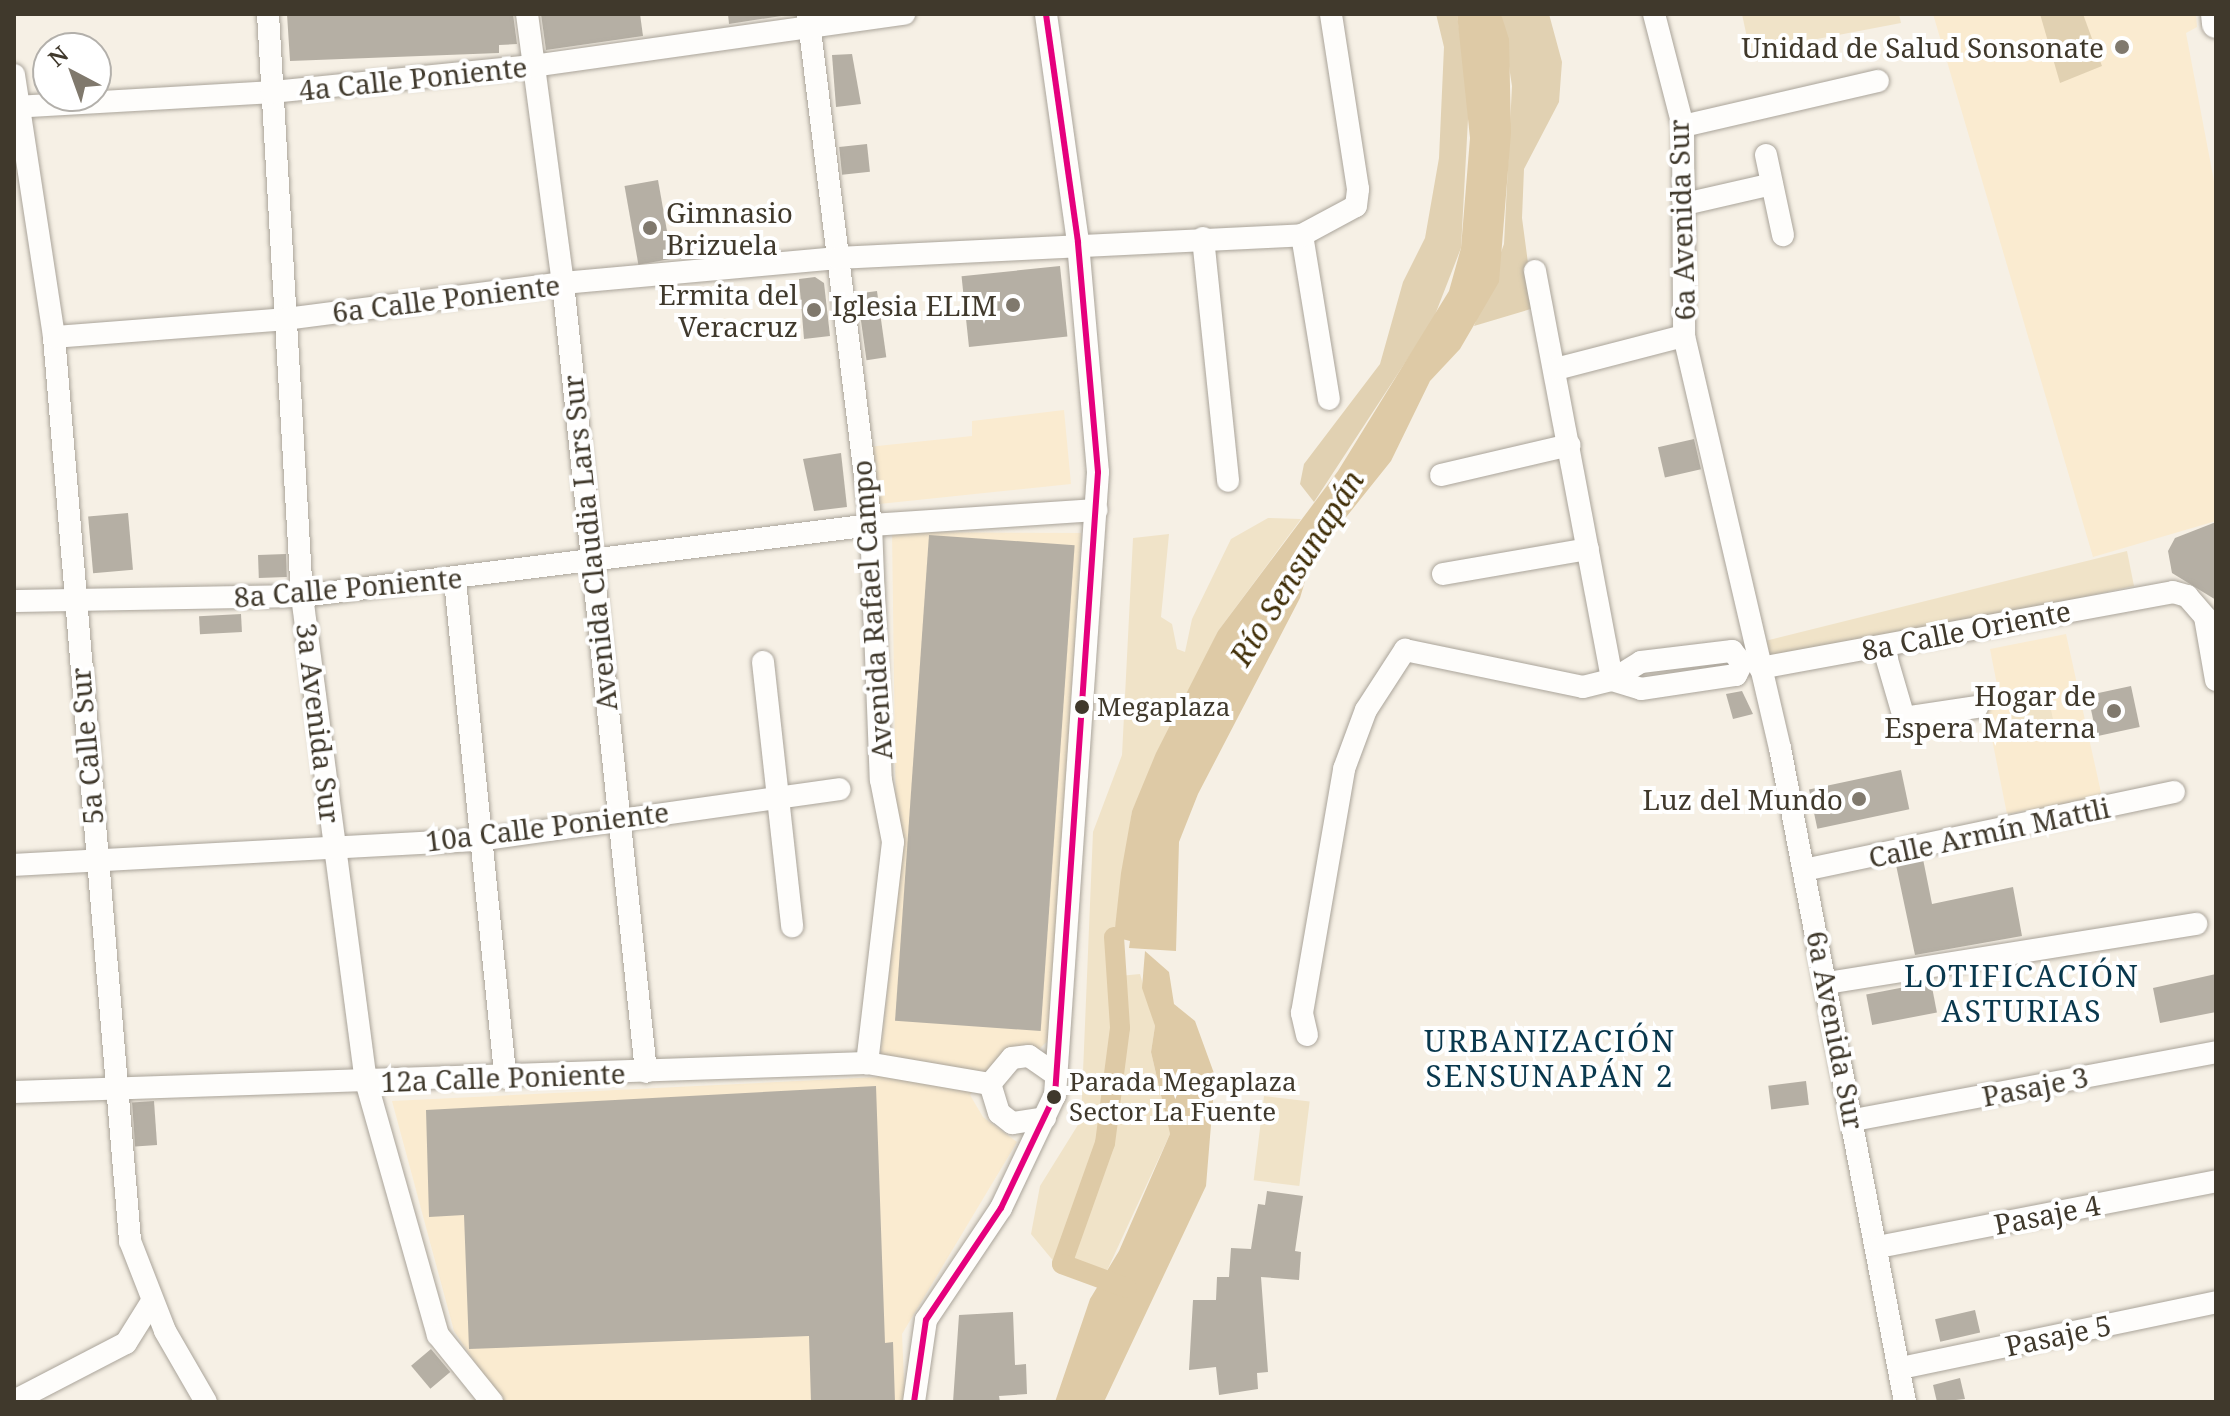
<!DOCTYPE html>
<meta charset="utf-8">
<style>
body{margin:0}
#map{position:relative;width:2230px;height:1416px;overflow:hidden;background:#f6f0e5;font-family:"Noto Serif",serif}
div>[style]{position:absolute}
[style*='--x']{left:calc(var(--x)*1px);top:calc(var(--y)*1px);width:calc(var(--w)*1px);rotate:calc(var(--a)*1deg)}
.built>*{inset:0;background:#faebd0}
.green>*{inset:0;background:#f0e3c8;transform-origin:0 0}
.forest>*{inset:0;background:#e1d1b2}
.water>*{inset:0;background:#decaa6}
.canal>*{height:20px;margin:-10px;padding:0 10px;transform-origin:10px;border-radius:10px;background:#decaa6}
.building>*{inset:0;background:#b5afa4;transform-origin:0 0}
.roads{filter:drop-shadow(0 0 2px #aaa49a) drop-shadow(0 0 2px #aaa49a)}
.minor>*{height:22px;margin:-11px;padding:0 11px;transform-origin:11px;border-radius:11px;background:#fefdfb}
.tertiary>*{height:28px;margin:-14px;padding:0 14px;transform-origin:14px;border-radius:14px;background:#fefdfb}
.bus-1>*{height:6px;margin:-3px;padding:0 3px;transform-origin:3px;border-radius:3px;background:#e5007d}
.dots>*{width:22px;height:22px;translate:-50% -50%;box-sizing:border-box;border:4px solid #fff;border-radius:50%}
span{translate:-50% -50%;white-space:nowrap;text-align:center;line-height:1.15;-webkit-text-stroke:8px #fff;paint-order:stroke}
.bus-label{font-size:26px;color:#40392c}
.left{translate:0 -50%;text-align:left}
.poi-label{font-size:28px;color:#40392c}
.right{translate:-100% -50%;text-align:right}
.street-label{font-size:28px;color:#40392c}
.water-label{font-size:30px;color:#412f08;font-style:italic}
.neighbourhood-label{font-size:30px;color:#09384d;letter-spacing:2px}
.frame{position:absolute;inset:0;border:16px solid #40392c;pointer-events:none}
.north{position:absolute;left:32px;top:32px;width:80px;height:80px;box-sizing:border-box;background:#fff;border:2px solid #b3b0ab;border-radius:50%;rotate:319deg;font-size:22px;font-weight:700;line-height:32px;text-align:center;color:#40392c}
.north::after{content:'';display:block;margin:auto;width:28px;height:36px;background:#80796d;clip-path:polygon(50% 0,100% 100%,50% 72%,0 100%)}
</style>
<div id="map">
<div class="built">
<div style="clip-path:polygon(1933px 14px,2196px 14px,2197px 27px,2186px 33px,2216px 192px,2216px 521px,2093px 557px)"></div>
<div style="clip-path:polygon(1064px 410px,1071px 484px,879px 504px,868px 447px,972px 436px,972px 421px)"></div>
<div style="clip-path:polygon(892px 532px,1081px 533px,1051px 1038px,1039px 1049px,998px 1057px,970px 1095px,983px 1117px,1017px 1142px,902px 1334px,905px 1402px,502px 1402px,454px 1331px,392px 1101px,878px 1077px,897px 904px)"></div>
<div style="clip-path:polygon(2066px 634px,2102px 797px,2007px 814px,1983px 694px,1998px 690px,1990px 649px)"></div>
</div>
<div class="green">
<div style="clip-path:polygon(1742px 14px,1899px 14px,1901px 23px,1750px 52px)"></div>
<div style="clip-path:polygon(1268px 518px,1301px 519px,1218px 631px,1132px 811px,1114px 937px,1120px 1028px,1105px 1143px,1055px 1263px,1031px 1234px,1040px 1186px,1081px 1120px,1093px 832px,1122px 755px,1133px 538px,1169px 534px,1161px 617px,1172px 624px,1177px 649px,1185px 652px,1192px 619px,1231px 539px)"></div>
<div style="clip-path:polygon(2127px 551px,2134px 586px,1764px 666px,1761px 642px)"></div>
<div style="clip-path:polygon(2026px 686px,2028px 695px,2047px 691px,2054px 724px,2015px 732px,2006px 691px)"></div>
<div style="clip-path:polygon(1140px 974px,1155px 1026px,1151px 1052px,1170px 1134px,1105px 1275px,1069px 1261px,1109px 1143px,1123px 1029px,1119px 976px)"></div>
<div style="left:1264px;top:1096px;width:46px;height:85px;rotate:7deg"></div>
</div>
<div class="forest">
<div style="clip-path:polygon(1436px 14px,1457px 14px,1469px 101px,1461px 248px,1433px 320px,1314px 502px,1300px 484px,1304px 464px,1380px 364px,1403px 282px,1425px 238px,1439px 158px,1444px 47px)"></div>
<div style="clip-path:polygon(1501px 14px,1549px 14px,1562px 62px,1559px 102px,1524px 169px,1522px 218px,1534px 308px,1474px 326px,1504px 244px,1512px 86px)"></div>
<div style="clip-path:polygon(2040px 14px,2083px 14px,2102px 66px,2060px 83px)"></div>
</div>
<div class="water">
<div style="clip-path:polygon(1457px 14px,1501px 14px,1509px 39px,1511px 133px,1499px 282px,1460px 349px,1430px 381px,1391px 461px,1311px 561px,1300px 598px,1198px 794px,1179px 842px,1176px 951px,1129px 948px,1130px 941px,1114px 937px,1121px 873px,1132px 811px,1156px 753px,1218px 631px,1338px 471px,1449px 291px,1461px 248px,1470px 138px)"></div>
<div style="clip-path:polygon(1145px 951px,1169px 972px,1174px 1004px,1195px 1021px,1215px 1076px,1206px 1186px,1104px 1402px,1055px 1402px,1090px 1299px,1119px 1251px,1170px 1134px,1151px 1052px,1155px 1026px,1142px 988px)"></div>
</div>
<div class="canal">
<div style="--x:1114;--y:937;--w:91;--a:86.2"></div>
<div style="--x:1120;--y:1028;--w:116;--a:97.4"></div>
<div style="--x:1105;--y:1143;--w:128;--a:109.6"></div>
<div style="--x:1062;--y:1264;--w:69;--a:20.3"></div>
</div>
<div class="building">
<div style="clip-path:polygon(287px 14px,513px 14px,517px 44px,499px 45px,499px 53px,290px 61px)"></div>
<div style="clip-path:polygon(541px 14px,640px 14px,643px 36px,546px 50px)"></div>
<div style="clip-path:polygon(728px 14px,794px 14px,729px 24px)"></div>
<div style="clip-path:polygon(852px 54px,861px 104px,836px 107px,832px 55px)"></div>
<div style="left:867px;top:144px;width:28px;height:28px;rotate:84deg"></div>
<div style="left:658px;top:180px;width:80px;height:34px;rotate:80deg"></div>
<div style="left:1060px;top:266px;width:71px;height:99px;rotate:84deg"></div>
<div style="clip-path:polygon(815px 277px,824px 283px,830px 336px,804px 339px,799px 279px)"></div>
<div style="left:877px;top:291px;width:67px;height:20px;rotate:82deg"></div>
<div style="left:1694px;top:439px;width:31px;height:37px;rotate:77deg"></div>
<div style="clip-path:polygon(841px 453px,847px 507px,814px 511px,803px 459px)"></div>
<div style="left:128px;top:513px;width:57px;height:40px;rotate:85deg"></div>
<div style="clip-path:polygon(2216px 522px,2216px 600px,2172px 573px,2168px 551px,2175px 538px)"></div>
<div style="left:929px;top:535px;width:146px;height:487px;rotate:4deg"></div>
<div style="left:286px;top:554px;width:23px;height:28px;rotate:88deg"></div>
<div style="left:241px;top:614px;width:18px;height:42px;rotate:87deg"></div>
<div style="left:2131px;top:686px;width:42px;height:44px;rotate:78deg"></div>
<div style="clip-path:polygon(1742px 691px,1753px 714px,1733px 719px,1726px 694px)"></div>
<div style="left:1901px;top:770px;width:40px;height:94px;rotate:78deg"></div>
<div style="clip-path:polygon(1923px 859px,1932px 904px,2013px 887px,2022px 936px,1915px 955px,1896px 865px)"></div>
<div style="clip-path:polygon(2216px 974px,2216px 1012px,2160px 1023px,2153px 988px)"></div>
<div style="left:1931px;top:982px;width:31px;height:66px;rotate:79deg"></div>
<div style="left:1806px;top:1081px;width:24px;height:38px;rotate:83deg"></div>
<div style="clip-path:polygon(876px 1086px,885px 1343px,893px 1342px,895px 1402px,811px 1402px,809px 1336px,469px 1349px,464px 1215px,429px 1217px,426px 1110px)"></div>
<div style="left:154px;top:1101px;width:44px;height:22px;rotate:86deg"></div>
<div style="clip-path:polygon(1267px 1191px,1303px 1196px,1295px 1251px,1301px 1252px,1299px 1280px,1261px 1277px,1268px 1372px,1257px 1373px,1258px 1389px,1219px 1395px,1216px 1367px,1189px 1370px,1193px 1300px,1216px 1300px,1217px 1277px,1229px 1277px,1231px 1248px,1251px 1249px,1258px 1204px,1265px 1205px)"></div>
<div style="left:1975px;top:1310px;width:23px;height:41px;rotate:77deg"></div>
<div style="clip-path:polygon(1013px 1312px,1015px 1365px,1026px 1364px,1027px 1394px,999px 1396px,1000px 1402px,953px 1402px,959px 1315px)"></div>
<div style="left:431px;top:1349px;width:30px;height:26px;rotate:50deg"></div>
<div style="clip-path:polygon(1960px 1378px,1965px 1399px,1937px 1402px,1933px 1385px)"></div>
</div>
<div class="roads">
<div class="minor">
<div style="--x:268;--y:14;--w:583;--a:86.66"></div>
<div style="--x:302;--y:596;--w:489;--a:82.5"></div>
<div style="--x:366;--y:1081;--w:264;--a:74.2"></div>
<div style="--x:438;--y:1335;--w:86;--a:51.1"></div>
<div style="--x:527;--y:14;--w:271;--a:82.4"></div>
<div style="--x:563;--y:283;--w:793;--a:83.99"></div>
<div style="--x:808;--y:14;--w:515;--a:82.97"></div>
<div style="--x:871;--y:525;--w:255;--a:87.8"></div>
<div style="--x:881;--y:780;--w:63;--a:79"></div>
<div style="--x:893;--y:842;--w:223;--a:96.7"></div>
<div style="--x:1654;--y:14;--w:116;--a:75.5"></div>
<div style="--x:1683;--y:126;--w:210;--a:89.7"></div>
<div style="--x:1684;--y:336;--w:423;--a:76.9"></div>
<div style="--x:1780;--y:748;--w:666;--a:79.18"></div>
<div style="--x:14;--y:75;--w:265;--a:81.3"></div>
<div style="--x:54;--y:337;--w:907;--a:85.19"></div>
<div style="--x:130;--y:1241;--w:97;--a:68.7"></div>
<div style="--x:165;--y:1331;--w:82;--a:60"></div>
<div style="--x:14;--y:107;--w:258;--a:-3.3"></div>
<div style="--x:272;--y:92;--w:261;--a:-5.7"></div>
<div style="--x:532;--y:66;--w:376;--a:-8"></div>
<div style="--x:1683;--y:126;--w:200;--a:-13"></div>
<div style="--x:1766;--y:155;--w:82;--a:78"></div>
<div style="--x:1685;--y:204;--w:89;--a:-12.9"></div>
<div style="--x:1302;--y:235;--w:166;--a:80.7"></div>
<div style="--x:1203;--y:238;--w:244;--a:84.1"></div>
<div style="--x:1535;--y:271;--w:416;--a:79.3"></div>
<div style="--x:1612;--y:680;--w:30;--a:17"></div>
<div style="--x:1641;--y:689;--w:96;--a:-8.4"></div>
<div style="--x:1736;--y:675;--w:13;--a:-63"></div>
<div style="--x:54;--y:337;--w:233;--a:-4.4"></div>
<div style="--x:286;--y:319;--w:279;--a:-7.4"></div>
<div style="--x:563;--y:283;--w:276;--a:-5.2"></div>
<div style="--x:838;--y:258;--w:465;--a:-2.8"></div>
<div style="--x:1302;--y:235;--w:61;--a:-28.2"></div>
<div style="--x:1356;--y:206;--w:17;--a:-83"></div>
<div style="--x:1358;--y:189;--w:177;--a:-98.8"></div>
<div style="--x:1556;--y:369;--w:132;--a:-14.5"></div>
<div style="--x:1441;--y:475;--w:132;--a:-13.1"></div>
<div style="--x:1443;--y:574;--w:147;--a:-9.8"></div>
<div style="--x:455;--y:581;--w:499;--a:84.2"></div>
<div style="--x:14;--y:601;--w:288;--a:-1"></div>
<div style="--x:302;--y:596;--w:573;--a:-7.11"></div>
<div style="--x:871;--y:525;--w:226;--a:-3.8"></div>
<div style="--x:1883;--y:646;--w:75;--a:73.7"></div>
<div style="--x:1904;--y:718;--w:74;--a:-8.6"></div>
<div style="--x:763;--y:662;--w:266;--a:83.7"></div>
<div style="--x:1760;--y:668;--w:420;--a:-10.4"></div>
<div style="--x:2173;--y:592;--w:15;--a:16"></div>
<div style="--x:2187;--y:596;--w:28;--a:49"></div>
<div style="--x:2205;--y:617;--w:64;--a:80.1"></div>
<div style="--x:14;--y:865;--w:465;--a:-3.1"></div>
<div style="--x:478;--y:840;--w:365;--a:-8"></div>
<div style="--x:1804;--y:870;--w:378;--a:-11.9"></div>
<div style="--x:1827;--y:983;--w:374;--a:-9.1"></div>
<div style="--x:1307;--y:1035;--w:23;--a:-103"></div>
<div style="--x:1302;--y:1013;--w:248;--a:-80.2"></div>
<div style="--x:1344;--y:769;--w:63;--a:-69.6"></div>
<div style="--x:1366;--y:710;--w:72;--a:-57"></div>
<div style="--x:1405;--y:650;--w:182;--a:11.7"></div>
<div style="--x:1583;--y:687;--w:30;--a:-14"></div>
<div style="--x:1612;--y:680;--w:34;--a:-32"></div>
<div style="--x:1641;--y:662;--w:92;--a:-6.9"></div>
<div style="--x:1732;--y:651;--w:16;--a:50"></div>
<div style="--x:14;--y:1092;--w:853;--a:-1.95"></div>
<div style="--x:867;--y:1063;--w:125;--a:9.7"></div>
<div style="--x:1045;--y:1118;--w:33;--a:171"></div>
<div style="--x:1012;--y:1123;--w:16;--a:-142"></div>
<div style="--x:999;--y:1113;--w:30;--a:-107"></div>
<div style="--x:990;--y:1084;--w:34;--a:-50"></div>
<div style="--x:1012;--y:1058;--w:17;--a:-7"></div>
<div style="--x:1029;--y:1056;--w:32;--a:35"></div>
<div style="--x:1854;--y:1120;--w:368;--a:-10.6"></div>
<div style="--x:1878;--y:1247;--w:344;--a:-11"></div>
<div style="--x:1901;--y:1368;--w:322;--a:-11.8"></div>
<div style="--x:14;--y:1401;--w:126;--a:-27.4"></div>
<div style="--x:126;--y:1343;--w:47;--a:-58"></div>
<div style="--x:914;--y:1402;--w:83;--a:-81.7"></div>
<div style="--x:926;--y:1320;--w:135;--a:-56.2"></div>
<div style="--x:1001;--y:1208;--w:125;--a:-64.5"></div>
<div style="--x:1055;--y:1095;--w:624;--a:-86.05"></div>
<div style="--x:1098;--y:472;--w:231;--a:-95"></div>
<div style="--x:1078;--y:242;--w:230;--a:-98"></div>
</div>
<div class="tertiary">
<div style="--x:2215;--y:14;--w:10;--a:84"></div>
</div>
</div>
<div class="bus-1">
<div style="--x:914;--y:1402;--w:83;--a:-81.7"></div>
<div style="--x:926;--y:1320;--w:135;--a:-56.2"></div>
<div style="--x:1001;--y:1208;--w:125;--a:-64.5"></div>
<div style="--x:1055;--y:1095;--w:624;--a:-86.05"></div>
<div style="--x:1098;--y:472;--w:231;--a:-95"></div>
<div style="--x:1078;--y:242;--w:230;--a:-98"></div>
</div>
<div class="dots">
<div style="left:2122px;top:47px;background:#80796d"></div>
<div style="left:650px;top:228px;background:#80796d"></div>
<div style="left:1013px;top:305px;background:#80796d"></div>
<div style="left:814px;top:310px;background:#80796d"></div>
<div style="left:1082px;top:707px;background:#40392c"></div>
<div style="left:2114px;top:711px;background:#80796d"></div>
<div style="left:1859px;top:799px;background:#80796d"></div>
<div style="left:1054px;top:1097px;background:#40392c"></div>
</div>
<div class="bus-label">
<span class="left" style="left:1097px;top:707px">Megaplaza</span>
<span class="left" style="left:1069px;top:1097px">Parada Megaplaza<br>Sector La Fuente</span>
</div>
<div class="poi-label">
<span class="right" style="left:2104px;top:47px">Unidad de Salud Sonsonate</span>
<span class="left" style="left:666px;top:228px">Gimnasio<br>Brizuela</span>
<span class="right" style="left:798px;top:310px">Ermita del<br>Veracruz</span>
<span class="right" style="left:997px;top:305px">Iglesia ELIM</span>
<span class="right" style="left:2096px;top:711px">Hogar de<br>Espera Materna</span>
<span class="right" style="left:1843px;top:799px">Luz del Mundo</span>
</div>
<div class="street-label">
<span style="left:413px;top:78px;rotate:-6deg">4a Calle Poniente</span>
<span style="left:1681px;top:220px;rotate:-92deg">6a Avenida Sur</span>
<span style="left:446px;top:298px;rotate:-7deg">6a Calle Poniente</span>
<span style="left:589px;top:543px;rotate:-96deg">Avenida Claudia Lars Sur</span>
<span style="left:348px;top:587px;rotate:-5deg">8a Calle Poniente</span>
<span style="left:871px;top:610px;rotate:-94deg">Avenida Rafael Campo</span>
<span style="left:1966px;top:630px;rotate:-11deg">8a Calle Oriente</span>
<span style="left:319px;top:723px;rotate:83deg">3a Avenida Sur</span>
<span style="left:86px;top:746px;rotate:-95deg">5a Calle Sur</span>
<span style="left:547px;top:826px;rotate:-7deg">10a Calle Poniente</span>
<span style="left:1989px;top:832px;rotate:-12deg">Calle Armín Mattli</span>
<span style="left:1836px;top:1030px;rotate:79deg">6a Avenida Sur</span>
<span style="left:503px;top:1077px;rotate:-2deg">12a Calle Poniente</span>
<span style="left:2035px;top:1086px;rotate:-11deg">Pasaje 3</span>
<span style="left:2047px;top:1214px;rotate:-11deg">Pasaje 4</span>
<span style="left:2058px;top:1335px;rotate:-12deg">Pasaje 5</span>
</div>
<div class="water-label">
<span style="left:1297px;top:568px;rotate:-58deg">Río Sensunapán</span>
</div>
<div class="neighbourhood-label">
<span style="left:2022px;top:993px">LOTIFICACIÓN<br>ASTURIAS</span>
<span style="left:1550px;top:1058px">URBANIZACIÓN<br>SENSUNAPÁN 2</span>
</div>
<div class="frame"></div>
<div class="north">N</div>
</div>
